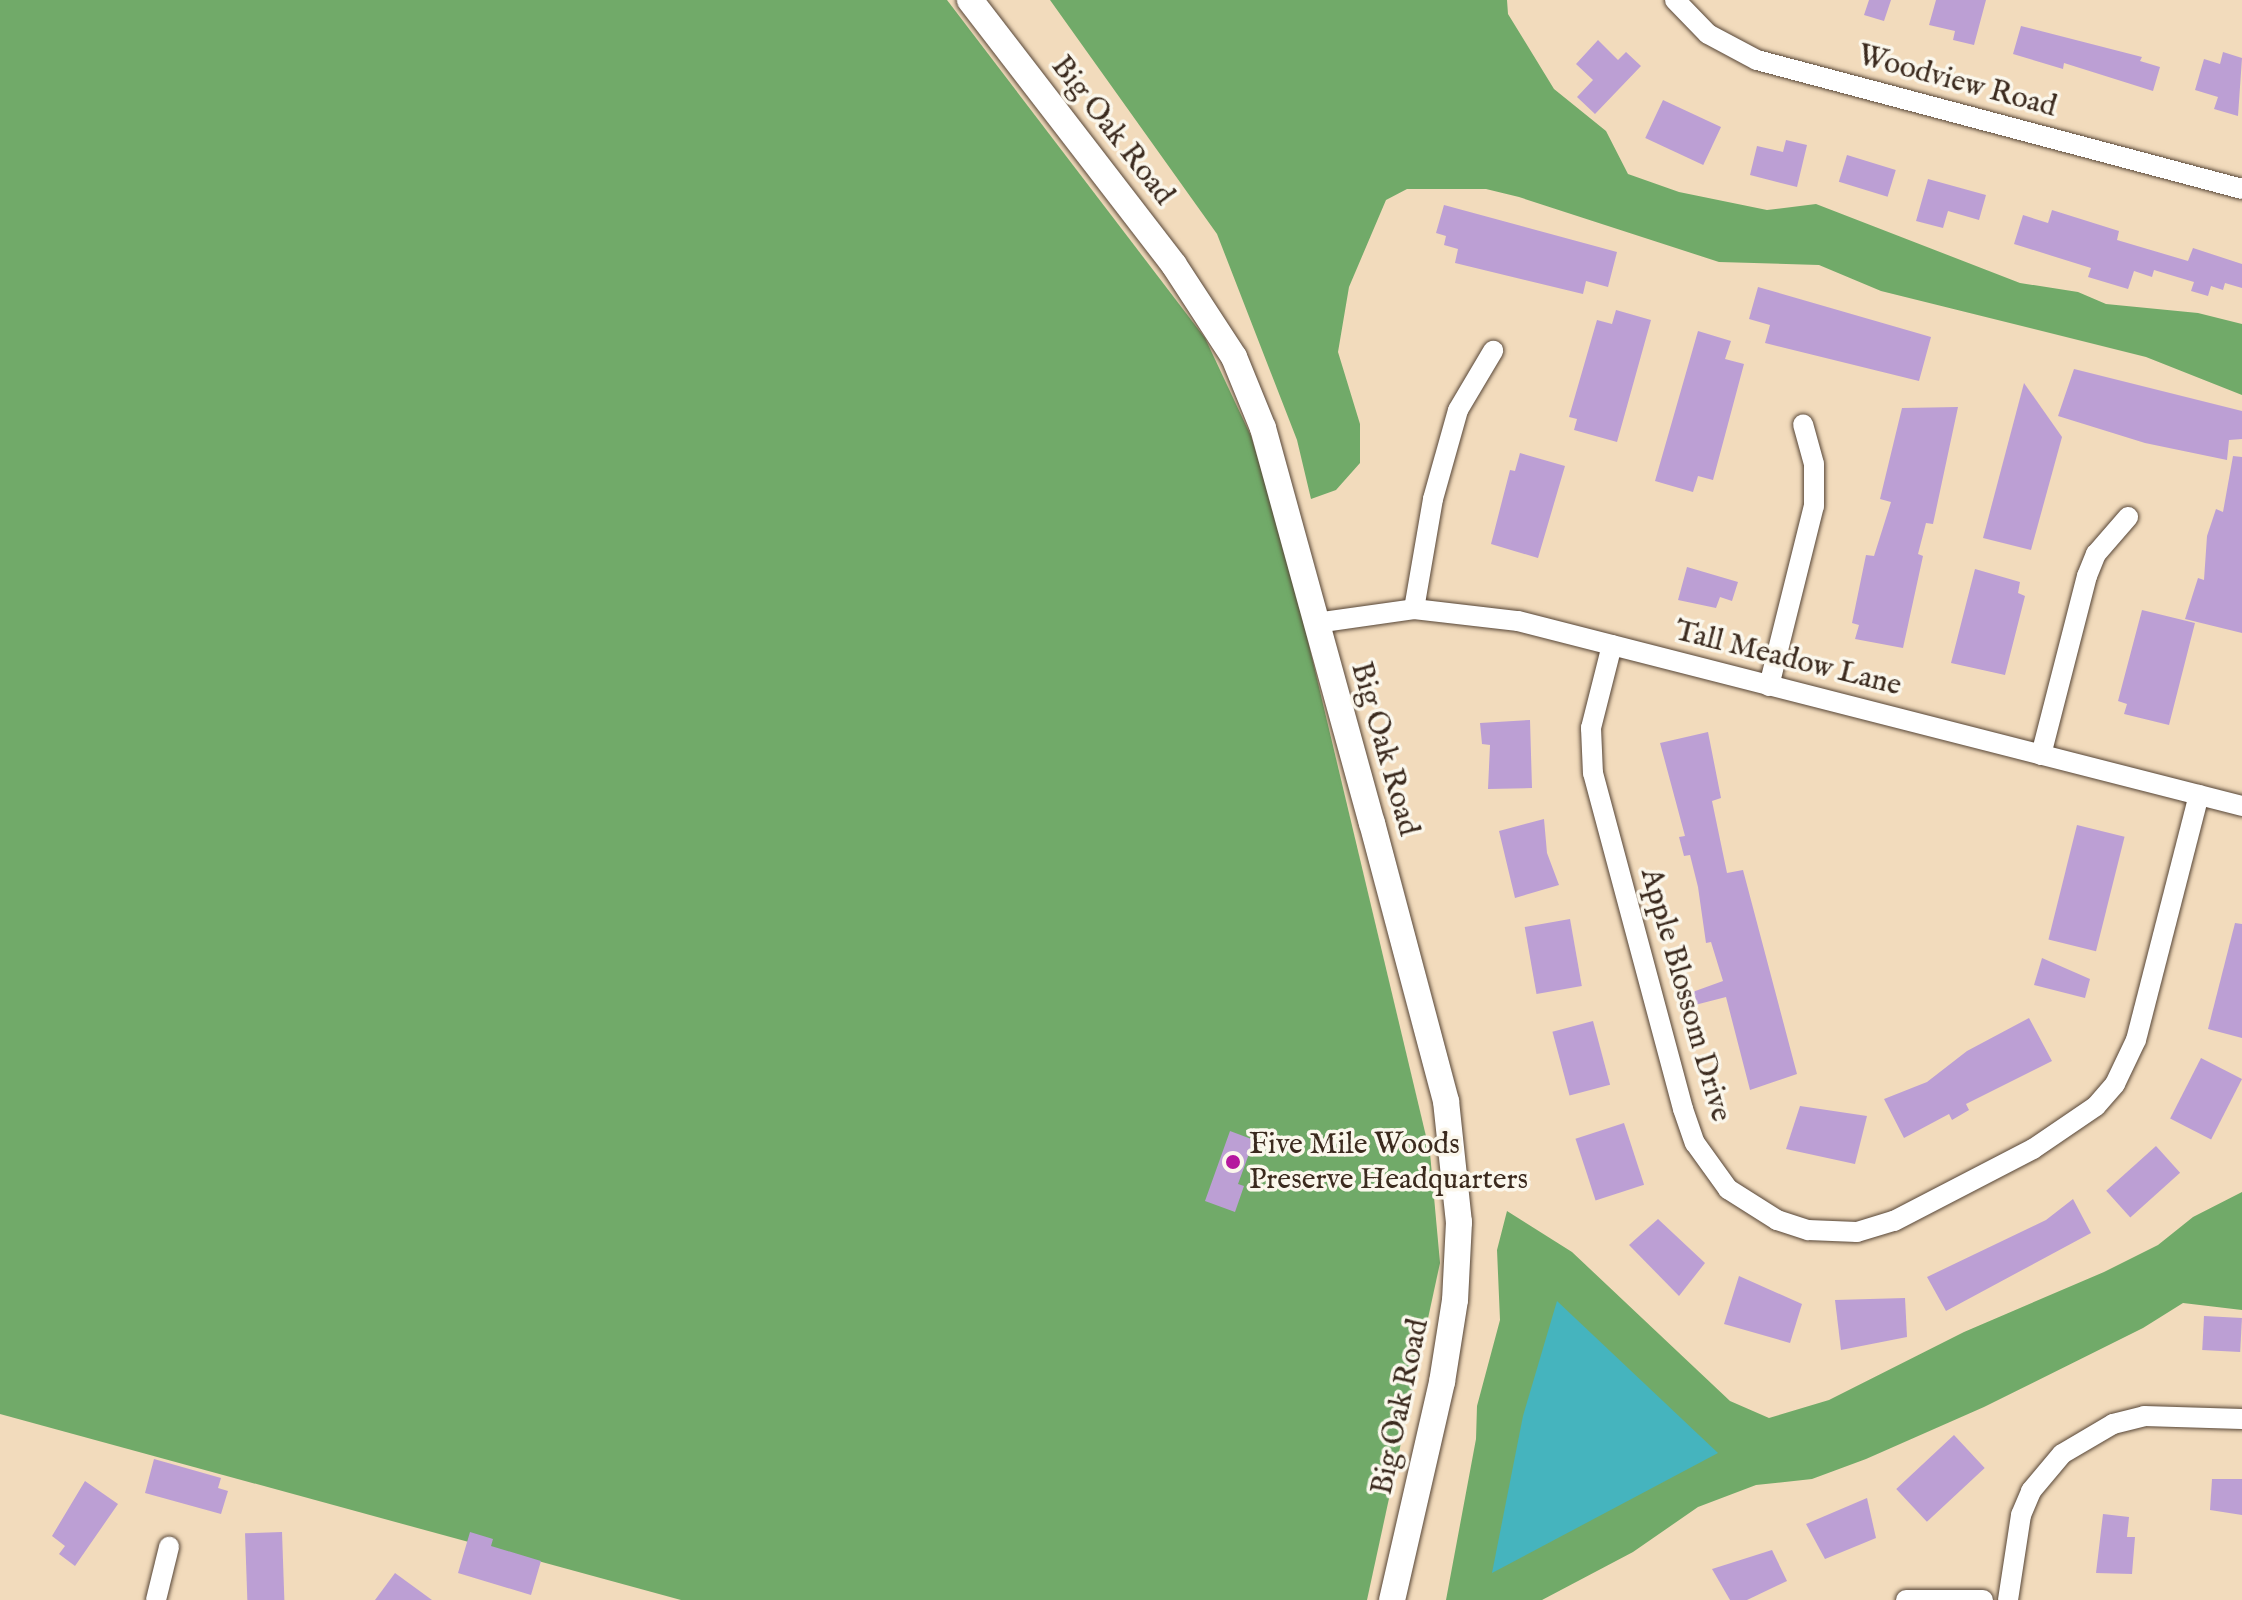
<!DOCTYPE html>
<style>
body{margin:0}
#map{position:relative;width:2242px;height:1600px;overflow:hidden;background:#f2dbbc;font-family:"IM FELL English",serif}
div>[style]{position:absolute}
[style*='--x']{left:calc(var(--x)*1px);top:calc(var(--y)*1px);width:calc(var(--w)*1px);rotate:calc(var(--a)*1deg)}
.forest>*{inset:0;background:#71aa69}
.water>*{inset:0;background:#45b4be}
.building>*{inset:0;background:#bc9fd4;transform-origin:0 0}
.roads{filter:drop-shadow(0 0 2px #564536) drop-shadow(0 0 2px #564536)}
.minor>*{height:20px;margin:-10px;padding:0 10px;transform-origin:10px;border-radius:10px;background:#fff}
.tertiary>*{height:26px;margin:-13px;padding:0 13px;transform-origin:13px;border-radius:13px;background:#fff}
.dots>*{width:22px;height:22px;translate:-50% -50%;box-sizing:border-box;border:4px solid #fbf7ec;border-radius:50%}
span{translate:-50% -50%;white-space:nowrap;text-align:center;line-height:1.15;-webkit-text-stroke:7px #fbf7ec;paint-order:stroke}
.street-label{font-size:30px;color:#3b2a1e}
.poi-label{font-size:30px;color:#3b2a1e}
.left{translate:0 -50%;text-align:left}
</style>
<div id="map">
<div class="forest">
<div style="clip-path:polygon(0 0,947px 0,1205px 338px,1251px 436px,1288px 557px,1430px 1153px,1440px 1263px,1367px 1600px,681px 1600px,0 1414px)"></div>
<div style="clip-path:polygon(1050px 0,1507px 0,1508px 14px,1554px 89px,1606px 131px,1628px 174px,1679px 192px,1767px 210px,1816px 204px,2020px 283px,2078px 292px,2106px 304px,2198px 313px,2242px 324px,2242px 395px,2146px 357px,1881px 291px,1819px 265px,1719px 262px,1519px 197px,1486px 189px,1407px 189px,1386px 200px,1349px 287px,1338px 352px,1360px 424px,1360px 463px,1336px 490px,1311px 499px,1297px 440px,1217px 234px)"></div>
<div style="clip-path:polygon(2242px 1192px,2242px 1310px,2183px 1303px,2143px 1328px,1984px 1407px,1866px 1459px,1812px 1479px,1756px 1485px,1698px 1507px,1633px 1552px,1542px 1600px,1446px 1600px,1476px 1439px,1477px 1406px,1500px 1320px,1497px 1250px,1507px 1211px,1572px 1252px,1730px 1401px,1769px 1418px,1829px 1400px,1964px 1332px,2104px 1272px,2158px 1245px,2193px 1217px)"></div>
</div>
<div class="water">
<div style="clip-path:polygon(1557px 1301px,1718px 1453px,1492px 1573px,1523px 1416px)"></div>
</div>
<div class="building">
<div style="clip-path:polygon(1869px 0,1891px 0,1884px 21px,1864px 15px)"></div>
<div style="clip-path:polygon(1936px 0,1986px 0,1974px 45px,1953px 40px,1955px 31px,1929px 25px)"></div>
<div style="clip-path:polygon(2021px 26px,2142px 57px,2140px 61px,2160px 67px,2153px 91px,2064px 63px,2063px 69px,2013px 54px)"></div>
<div style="clip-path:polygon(1598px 40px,1618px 60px,1626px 52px,1641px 66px,1595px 114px,1577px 97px,1593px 80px,1576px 64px)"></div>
<div style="clip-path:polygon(2223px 52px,2242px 58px,2238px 116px,2214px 109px,2218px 97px,2195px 90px,2204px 59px,2220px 64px)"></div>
<div style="left:1663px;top:100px;width:64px;height:42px;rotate:25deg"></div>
<div style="clip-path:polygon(1786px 140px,1807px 145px,1797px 187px,1750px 175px,1757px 146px,1783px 152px)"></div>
<div style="left:1847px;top:155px;width:51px;height:28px;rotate:17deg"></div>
<div style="clip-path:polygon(1928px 179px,1986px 195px,1979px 220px,1948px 211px,1943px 228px,1916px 221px)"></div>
<div style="clip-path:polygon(1444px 205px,1617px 252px,1608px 287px,1586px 281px,1583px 294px,1455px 263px,1458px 249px,1444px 245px,1446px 236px,1436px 233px)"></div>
<div style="clip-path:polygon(2052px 210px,2119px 231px,2117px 240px,2188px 261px,2193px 248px,2242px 264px,2242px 288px,2225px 283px,2223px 290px,2211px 286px,2208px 296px,2191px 291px,2194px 282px,2154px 270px,2152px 277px,2134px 271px,2128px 289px,2088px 277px,2091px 268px,2014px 244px,2023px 215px,2048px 223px)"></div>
<div style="clip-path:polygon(1758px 287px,1931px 337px,1919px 381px,1765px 343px,1770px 325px,1749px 319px)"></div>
<div style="clip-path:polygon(1616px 310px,1651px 320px,1617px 442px,1574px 430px,1577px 419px,1569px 417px,1597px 320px,1612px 324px)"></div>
<div style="clip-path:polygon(1698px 331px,1731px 341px,1725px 359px,1744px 364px,1713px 480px,1698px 476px,1693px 492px,1655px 481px)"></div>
<div style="clip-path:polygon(2074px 369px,2242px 411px,2242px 439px,2229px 440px,2227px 460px,2145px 443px,2058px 416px)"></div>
<div style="clip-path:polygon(2024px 383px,2062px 437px,2031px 550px,1983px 538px)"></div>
<div style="clip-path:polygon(1958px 407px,1933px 524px,1926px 523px,1918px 554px,1923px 556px,1903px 648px,1855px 639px,1859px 625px,1852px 623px,1866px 555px,1874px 556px,1891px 502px,1880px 499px,1902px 408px)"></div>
<div style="clip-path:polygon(1520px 453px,1565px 466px,1538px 558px,1491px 544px,1510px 470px,1515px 471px)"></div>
<div style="clip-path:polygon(2233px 456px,2242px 457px,2242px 633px,2185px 619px,2198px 578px,2204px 580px,2207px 536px,2216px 509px,2223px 512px)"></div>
<div style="clip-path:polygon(1687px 567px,1738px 582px,1732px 601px,1720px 597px,1716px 608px,1678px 600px)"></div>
<div style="clip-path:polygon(1975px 569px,2020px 582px,2018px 593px,2025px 596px,2005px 675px,1951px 663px)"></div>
<div style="clip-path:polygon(2142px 610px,2195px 623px,2169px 725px,2124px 714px,2127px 704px,2118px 701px)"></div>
<div style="clip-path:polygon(1530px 720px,1532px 788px,1488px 789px,1490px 745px,1482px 744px,1480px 723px)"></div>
<div style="clip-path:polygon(1708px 732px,1721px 798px,1712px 801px,1727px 873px,1743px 870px,1797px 1074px,1750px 1090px,1726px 997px,1691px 1006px,1687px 994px,1723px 981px,1711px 942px,1706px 943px,1698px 887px,1690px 855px,1684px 856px,1679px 837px,1685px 836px,1660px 743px)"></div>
<div style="clip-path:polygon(1544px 819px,1547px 853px,1559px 885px,1515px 898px,1499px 831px)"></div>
<div style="left:2077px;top:825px;width:49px;height:118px;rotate:14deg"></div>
<div style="left:1570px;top:919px;width:68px;height:46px;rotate:80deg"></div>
<div style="clip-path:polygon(2235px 923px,2242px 924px,2242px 1038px,2208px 1029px)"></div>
<div style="clip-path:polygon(2042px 958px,2090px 979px,2085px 998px,2034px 985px)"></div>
<div style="clip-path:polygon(2029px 1018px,2052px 1061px,1966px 1104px,1969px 1110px,1952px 1120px,1949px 1114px,1904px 1138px,1884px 1099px,1927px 1082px,1967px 1051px)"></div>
<div style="left:1593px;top:1021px;width:66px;height:42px;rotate:75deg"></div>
<div style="left:2201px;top:1058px;width:46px;height:68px;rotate:27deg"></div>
<div style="clip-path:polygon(1800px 1106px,1867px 1116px,1855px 1164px,1786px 1149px)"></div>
<div style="left:1624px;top:1123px;width:65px;height:51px;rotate:72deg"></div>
<div style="clip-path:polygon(1230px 1131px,1254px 1140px,1238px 1184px,1244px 1186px,1235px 1212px,1205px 1201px)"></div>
<div style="left:2156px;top:1146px;width:36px;height:67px;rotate:48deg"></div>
<div style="clip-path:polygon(2073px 1199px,2091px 1233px,1946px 1311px,1927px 1277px,2046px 1220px)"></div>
<div style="clip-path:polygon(1658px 1219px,1705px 1263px,1679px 1296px,1629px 1245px)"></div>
<div style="clip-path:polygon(1739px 1276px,1802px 1304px,1790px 1343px,1724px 1324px)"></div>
<div style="clip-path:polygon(1905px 1298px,1907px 1337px,1841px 1350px,1835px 1300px)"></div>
<div style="left:2204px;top:1316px;width:38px;height:34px;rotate:3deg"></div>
<div style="left:1954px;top:1435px;width:45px;height:79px;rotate:47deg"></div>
<div style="clip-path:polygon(154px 1459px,221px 1478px,218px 1488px,228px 1491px,221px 1514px,145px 1493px)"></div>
<div style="clip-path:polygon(2212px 1479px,2242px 1479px,2242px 1515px,2210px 1510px)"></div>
<div style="clip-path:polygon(85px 1481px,118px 1504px,75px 1566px,59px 1554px,65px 1546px,52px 1536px)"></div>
<div style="clip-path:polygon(1867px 1498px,1876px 1538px,1825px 1559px,1806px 1524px)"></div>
<div style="clip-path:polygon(2103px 1514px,2129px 1517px,2127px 1537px,2135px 1537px,2132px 1574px,2096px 1573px)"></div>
<div style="left:282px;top:1532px;width:68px;height:37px;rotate:88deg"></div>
<div style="clip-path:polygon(470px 1532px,493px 1539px,491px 1546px,541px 1561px,531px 1595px,458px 1573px)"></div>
<div style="clip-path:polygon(1772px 1550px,1787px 1581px,1747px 1600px,1730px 1600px,1712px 1569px)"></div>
<div style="clip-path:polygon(395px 1573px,432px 1600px,375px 1600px)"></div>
</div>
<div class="roads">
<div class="minor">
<div style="--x:1675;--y:0;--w:47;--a:45.9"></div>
<div style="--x:1708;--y:34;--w:55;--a:28"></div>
<div style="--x:1757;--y:60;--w:502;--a:14.89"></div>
<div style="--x:1414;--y:609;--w:112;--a:-80.2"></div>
<div style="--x:1433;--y:499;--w:92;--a:-74.3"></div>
<div style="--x:1458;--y:410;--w:69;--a:-59.3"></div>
<div style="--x:1316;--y:623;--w:99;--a:-8.1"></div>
<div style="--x:1414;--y:609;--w:105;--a:6.6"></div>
<div style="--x:1518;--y:621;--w:747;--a:14.33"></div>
<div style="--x:1612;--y:645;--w:86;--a:104.2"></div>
<div style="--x:1591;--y:728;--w:45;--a:87.5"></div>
<div style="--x:1593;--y:773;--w:348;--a:75"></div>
<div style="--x:1683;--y:1109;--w:36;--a:71"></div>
<div style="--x:1695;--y:1143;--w:57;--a:54.3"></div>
<div style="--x:1728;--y:1189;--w:58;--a:32.3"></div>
<div style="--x:1777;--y:1220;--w:33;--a:18"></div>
<div style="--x:1808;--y:1230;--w:49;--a:2.3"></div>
<div style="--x:1857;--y:1232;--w:39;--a:-17"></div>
<div style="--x:1894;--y:1221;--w:157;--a:-27.4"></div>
<div style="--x:2033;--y:1149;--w:76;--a:-34.3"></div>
<div style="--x:2096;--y:1106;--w:29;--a:-49"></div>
<div style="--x:2115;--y:1084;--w:49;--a:-64.5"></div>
<div style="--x:2136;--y:1040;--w:253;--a:-75.6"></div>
<div style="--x:1769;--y:686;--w:186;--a:-76"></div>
<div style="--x:1814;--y:506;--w:42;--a:-90"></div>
<div style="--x:1814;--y:464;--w:41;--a:-105.4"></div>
<div style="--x:2041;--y:755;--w:185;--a:-75.6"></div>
<div style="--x:2087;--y:576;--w:24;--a:-68"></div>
<div style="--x:2096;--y:554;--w:49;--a:-49.1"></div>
<div style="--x:156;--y:1600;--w:55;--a:-76.2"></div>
<div style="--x:1906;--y:1600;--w:77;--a:0"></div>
<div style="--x:2008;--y:1600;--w:86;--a:-81.3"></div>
<div style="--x:2021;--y:1515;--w:26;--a:-67"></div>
<div style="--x:2031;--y:1491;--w:48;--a:-50"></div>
<div style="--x:2062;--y:1454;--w:59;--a:-30.5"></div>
<div style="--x:2113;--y:1424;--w:32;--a:-14"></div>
<div style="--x:2144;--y:1416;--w:98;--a:1.8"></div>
</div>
<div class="tertiary">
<div style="--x:970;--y:0;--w:334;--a:52.4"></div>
<div style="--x:1174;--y:265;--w:110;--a:56.9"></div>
<div style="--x:1234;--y:357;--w:77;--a:67.8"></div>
<div style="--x:1263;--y:428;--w:410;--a:74.6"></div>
<div style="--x:1372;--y:823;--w:288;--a:75.1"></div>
<div style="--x:1446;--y:1101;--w:122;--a:83.9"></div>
<div style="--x:1459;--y:1222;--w:78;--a:92.9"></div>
<div style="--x:1455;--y:1300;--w:83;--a:99"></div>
<div style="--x:1442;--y:1382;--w:224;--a:102.9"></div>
</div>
</div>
<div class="dots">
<div style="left:1233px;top:1162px;background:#b5179e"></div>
</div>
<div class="street-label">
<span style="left:1957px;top:82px;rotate:15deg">Woodview Road</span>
<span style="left:1112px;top:131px;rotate:52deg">Big Oak Road</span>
<span style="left:1788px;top:659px;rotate:14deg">Tall Meadow Lane</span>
<span style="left:1384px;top:749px;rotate:74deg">Big Oak Road</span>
<span style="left:1685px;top:995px;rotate:74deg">Apple Blossom Drive</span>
<span style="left:1401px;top:1407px;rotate:-78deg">Big Oak Road</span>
</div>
<div class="poi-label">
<span class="left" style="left:1249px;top:1162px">Five Mile Woods<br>Preserve Headquarters</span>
</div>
</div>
